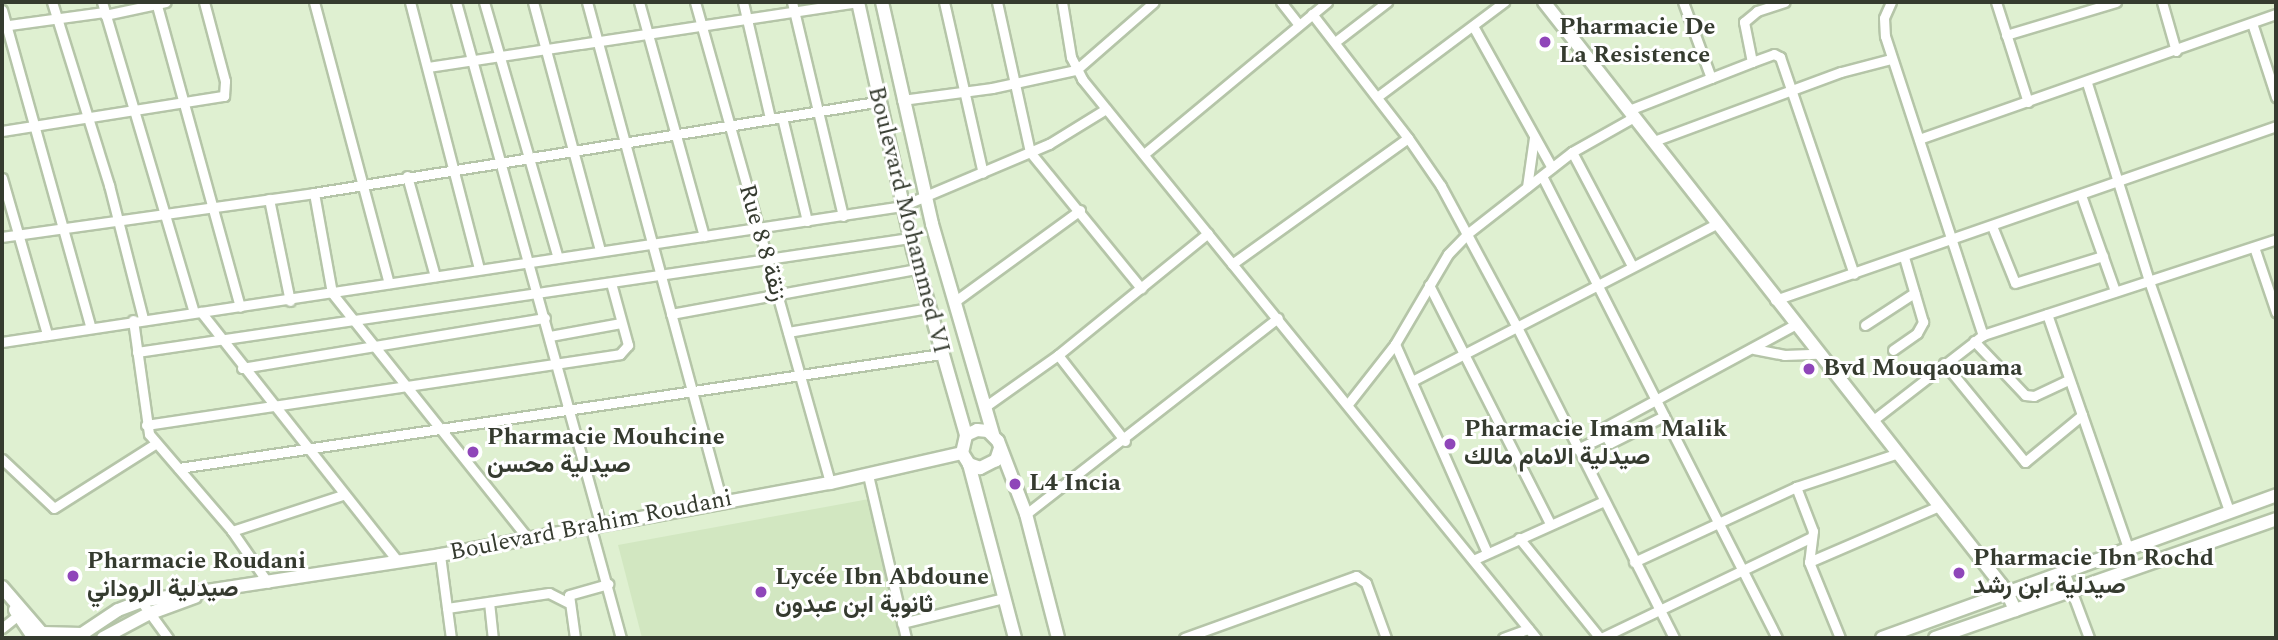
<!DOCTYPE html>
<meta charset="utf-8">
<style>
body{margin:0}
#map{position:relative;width:2278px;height:640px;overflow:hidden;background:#dff0d1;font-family:Spectral,Vazirmatn,serif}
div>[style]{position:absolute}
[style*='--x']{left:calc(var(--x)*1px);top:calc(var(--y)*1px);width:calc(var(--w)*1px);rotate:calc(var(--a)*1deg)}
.built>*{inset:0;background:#d2e7c1}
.roads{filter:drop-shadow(2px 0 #b5c5a8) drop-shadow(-2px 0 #b5c5a8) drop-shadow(0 2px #b5c5a8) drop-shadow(0 -2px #b5c5a8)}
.street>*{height:9px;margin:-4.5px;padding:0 4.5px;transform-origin:4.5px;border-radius:4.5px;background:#fff}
.secondary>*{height:12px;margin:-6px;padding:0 6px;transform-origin:6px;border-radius:6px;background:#fff}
.dots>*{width:19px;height:19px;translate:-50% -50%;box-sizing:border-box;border:4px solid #fff;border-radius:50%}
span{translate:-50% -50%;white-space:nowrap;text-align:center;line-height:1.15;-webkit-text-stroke:6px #fff;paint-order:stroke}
.poi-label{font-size:24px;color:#353b2f;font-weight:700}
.left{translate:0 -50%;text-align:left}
.street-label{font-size:24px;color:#353b2f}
.frame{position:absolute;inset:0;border:4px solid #353b2f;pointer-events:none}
</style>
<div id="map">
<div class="built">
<i style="clip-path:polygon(869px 499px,902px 638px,642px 638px,618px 545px)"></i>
</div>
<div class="roads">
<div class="street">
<i style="--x:52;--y:2;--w:192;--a:72.7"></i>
<i style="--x:109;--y:185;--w:137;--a:75.7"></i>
<i style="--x:102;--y:2;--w:323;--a:73.5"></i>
<i style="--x:156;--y:2;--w:316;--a:74.6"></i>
<i style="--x:314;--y:2;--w:291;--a:75.1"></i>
<i style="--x:410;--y:2;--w:275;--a:75.5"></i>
<i style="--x:456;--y:2;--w:541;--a:74.55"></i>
<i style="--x:484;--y:2;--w:266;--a:73.9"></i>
<i style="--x:533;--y:2;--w:258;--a:74.9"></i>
<i style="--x:587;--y:2;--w:518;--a:74.89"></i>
<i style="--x:639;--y:2;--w:243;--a:74.5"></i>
<i style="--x:695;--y:2;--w:500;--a:74.3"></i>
<i style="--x:743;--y:2;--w:119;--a:76.9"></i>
<i style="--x:792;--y:2;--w:220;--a:76.6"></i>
<i style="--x:944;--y:2;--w:175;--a:77.2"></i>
<i style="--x:997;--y:2;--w:154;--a:77.6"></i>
<i style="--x:1030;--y:152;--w:176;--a:50.8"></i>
<i style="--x:1062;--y:2;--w:56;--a:80.7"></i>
<i style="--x:1071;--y:57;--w:25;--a:63"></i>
<i style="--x:1082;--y:79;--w:720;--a:50.92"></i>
<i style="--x:1281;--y:2;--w:29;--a:52"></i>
<i style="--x:1891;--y:2;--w:17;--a:114"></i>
<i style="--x:1884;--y:18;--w:18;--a:87"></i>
<i style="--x:1885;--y:36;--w:315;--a:71.9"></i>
<i style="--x:1996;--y:2;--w:105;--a:72.3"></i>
<i style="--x:2162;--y:2;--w:51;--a:74.1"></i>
<i style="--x:2;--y:10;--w:330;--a:74.4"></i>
<i style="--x:105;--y:15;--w:62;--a:-12"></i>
<i style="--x:2252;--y:23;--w:78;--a:72"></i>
<i style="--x:2;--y:26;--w:103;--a:-7.8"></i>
<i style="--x:1473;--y:26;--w:162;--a:60.9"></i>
<i style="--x:2006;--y:35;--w:115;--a:-16.7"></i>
<i style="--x:1335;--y:42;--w:66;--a:-37.6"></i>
<i style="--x:1752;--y:62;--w:23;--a:-20"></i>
<i style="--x:1774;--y:54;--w:7;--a:27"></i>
<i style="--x:1780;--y:57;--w:229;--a:71.2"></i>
<i style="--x:428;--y:67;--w:435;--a:-8.6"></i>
<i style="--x:1711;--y:78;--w:44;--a:-21.3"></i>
<i style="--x:1752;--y:62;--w:41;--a:-101.3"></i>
<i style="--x:1744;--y:22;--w:17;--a:-40"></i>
<i style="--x:1757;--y:11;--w:29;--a:-18"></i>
<i style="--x:2087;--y:83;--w:207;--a:72.6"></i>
<i style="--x:2149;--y:281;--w:244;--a:70.8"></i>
<i style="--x:1377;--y:97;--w:159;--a:-36.8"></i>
<i style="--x:902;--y:100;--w:91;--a:-7.6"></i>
<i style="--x:992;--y:88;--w:86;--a:-12.1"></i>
<i style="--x:1076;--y:70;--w:103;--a:-41.1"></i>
<i style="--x:1629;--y:110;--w:88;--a:-21.3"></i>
<i style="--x:1711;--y:78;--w:81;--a:-110.2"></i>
<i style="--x:782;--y:117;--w:107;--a:76.5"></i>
<i style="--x:2;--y:131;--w:225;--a:-9"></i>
<i style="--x:224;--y:96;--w:15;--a:-86"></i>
<i style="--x:225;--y:81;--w:82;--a:-104.9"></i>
<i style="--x:1408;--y:138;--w:58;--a:55.5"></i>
<i style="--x:1441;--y:186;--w:162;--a:61.7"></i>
<i style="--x:1518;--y:329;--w:346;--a:63.2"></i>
<i style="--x:1919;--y:139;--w:378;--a:-19.3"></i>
<i style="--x:1654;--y:141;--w:199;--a:-20.3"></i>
<i style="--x:1841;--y:72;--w:52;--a:-14.6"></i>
<i style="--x:1572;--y:152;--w:129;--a:62.2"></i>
<i style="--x:1144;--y:154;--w:238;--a:-39.7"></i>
<i style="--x:407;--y:176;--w:104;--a:74.4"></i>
<i style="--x:1542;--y:176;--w:518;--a:63.04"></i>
<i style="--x:2;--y:178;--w:162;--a:73.9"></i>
<i style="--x:1527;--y:187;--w:49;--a:-81.9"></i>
<i style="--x:314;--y:193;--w:102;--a:79.8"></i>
<i style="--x:332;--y:293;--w:312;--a:51.4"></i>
<i style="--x:2081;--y:195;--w:102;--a:70.5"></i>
<i style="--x:269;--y:199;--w:104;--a:78.4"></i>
<i style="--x:1992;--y:226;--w:61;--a:68"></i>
<i style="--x:2015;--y:283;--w:92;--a:-17.1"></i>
<i style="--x:2;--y:237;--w:315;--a:-8"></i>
<i style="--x:314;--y:193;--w:569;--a:-9.2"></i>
<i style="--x:2254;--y:247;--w:69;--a:71.3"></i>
<i style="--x:1232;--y:264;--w:216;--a:-35.6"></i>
<i style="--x:1408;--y:138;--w:157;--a:-127.7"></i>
<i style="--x:1429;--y:285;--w:268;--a:63.1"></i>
<i style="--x:1775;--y:300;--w:530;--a:-19.15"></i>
<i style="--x:954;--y:302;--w:156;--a:-36.1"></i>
<i style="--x:201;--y:312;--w:318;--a:51.7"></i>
<i style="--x:671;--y:314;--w:250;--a:-10.4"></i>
<i style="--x:2047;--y:314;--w:248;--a:70.9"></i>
<i style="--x:133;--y:320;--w:115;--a:82"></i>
<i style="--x:149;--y:434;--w:128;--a:49.4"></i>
<i style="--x:232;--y:531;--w:63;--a:55.3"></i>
<i style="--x:1865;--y:325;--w:59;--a:-33.1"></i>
<i style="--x:788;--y:332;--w:142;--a:-9.7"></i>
<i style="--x:550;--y:336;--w:72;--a:-10.4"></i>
<i style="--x:1974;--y:341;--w:74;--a:46.6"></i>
<i style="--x:2025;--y:395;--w:9;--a:6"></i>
<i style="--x:2034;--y:396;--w:38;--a:-25"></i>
<i style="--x:2;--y:342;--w:910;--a:-8.59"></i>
<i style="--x:902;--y:206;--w:160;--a:-22.9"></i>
<i style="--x:1049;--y:144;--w:67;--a:-31.6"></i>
<i style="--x:1395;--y:344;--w:228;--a:66.2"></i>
<i style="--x:1754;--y:349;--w:31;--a:11"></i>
<i style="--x:1784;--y:355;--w:33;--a:-2"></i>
<i style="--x:1893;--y:350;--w:29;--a:-35"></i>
<i style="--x:1917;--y:333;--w:13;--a:-61"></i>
<i style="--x:1923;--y:322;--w:68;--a:-106.3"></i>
<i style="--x:137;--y:352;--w:781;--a:-8.39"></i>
<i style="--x:1058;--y:355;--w:109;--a:52.1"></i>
<i style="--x:1944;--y:363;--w:128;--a:50.7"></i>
<i style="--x:2025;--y:462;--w:74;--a:-39.5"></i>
<i style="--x:242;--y:368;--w:307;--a:-9.4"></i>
<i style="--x:1414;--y:380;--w:340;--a:-27.3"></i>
<i style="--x:1348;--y:404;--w:76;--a:-51.9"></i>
<i style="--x:1395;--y:344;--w:104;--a:-59.5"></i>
<i style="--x:1448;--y:254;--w:28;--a:-46"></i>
<i style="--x:1467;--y:234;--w:133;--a:-38"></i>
<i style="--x:1572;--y:152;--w:71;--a:-29.4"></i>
<i style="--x:986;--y:406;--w:88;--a:-35.3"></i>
<i style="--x:1058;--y:355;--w:193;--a:-39.1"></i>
<i style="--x:1664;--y:416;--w:60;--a:153.4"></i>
<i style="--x:1610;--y:443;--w:16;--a:-120"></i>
<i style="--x:1602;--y:429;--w:218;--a:-28.4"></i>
<i style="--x:1872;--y:421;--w:140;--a:-37.8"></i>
<i style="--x:1983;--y:335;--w:308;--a:-18.1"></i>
<i style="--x:146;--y:425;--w:479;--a:-8.5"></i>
<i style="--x:620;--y:354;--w:12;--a:-48"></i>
<i style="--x:628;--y:345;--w:64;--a:-105.3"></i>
<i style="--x:1577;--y:449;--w:31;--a:-25"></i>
<i style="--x:2;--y:459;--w:71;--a:43.3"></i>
<i style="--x:54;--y:508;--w:120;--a:-32.4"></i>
<i style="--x:179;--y:468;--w:770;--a:-8.51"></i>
<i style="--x:868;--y:475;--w:167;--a:76.9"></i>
<i style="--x:1796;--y:487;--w:47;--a:68.9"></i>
<i style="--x:1813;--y:531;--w:31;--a:97"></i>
<i style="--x:1809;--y:562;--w:82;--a:67.8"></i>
<i style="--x:1026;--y:514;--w:319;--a:-37.9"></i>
<i style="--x:590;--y:525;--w:117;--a:74.7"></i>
<i style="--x:232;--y:531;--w:117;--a:-18"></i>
<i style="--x:1519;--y:538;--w:129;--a:51"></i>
<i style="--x:440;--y:555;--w:84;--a:82.5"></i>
<i style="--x:1473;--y:560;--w:141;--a:-24.2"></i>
<i style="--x:1634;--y:562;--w:179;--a:-24.8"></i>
<i style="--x:1796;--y:487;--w:108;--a:-18.4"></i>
<i style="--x:1809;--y:562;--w:142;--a:-23.3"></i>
<i style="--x:2064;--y:571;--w:72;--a:69.5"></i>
<i style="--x:141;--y:601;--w:46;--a:53.9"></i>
<i style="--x:489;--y:602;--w:36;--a:84"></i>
<i style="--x:447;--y:608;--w:103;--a:-8.4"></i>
<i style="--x:549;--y:593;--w:20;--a:27"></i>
<i style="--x:902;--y:623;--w:105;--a:-13.8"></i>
<i style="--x:2;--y:628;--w:26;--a:-39"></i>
<i style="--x:575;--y:638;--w:43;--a:-97.9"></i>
<i style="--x:569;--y:595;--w:41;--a:-15.8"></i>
<i style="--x:1184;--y:638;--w:183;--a:-19.8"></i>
<i style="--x:1356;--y:576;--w:12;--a:35"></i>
<i style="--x:1366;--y:583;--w:59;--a:70"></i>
<i style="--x:1503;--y:638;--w:27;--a:-20"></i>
<i style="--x:1601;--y:638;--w:234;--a:-25.6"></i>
</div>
<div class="secondary">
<i style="--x:858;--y:2;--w:254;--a:77.5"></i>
<i style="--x:913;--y:250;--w:192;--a:74"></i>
<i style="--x:882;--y:2;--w:228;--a:77.3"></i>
<i style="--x:932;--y:224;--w:219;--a:73.8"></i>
<i style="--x:1544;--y:2;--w:750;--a:51.88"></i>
<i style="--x:2007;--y:592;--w:20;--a:66"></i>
<i style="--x:1000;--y:448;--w:13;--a:108"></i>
<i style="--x:996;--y:460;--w:18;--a:153"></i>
<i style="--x:980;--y:468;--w:12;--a:-160"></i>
<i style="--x:969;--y:464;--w:13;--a:-122"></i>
<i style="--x:962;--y:453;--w:18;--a:-77"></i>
<i style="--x:966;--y:435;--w:12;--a:-24"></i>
<i style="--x:977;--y:430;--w:11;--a:5"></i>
<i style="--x:988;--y:431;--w:14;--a:45"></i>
<i style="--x:998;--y:441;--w:78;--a:69"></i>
<i style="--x:1026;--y:514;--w:128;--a:75.5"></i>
<i style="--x:969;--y:464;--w:180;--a:75.2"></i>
<i style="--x:2;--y:587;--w:67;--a:49.2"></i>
<i style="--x:15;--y:610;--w:34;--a:56"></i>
<i style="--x:42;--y:633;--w:40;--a:1.4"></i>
<i style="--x:76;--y:638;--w:50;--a:-33.7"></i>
<i style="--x:118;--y:610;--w:25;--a:-21"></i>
<i style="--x:141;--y:601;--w:303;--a:-8.7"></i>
<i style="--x:440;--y:555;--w:397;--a:-10.5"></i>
<i style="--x:830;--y:483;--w:135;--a:-12.8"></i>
<i style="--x:103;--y:638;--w:51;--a:-28.1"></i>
<i style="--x:148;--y:614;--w:50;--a:-19.9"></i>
<i style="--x:1882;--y:638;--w:419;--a:-19.9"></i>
<i style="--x:1935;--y:638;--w:361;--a:-19.2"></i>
</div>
</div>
<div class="dots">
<i style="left:1545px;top:42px;background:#8f46b9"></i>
<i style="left:1809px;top:369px;background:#8f46b9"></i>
<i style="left:1450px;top:444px;background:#8f46b9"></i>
<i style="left:473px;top:452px;background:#8f46b9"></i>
<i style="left:1015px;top:484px;background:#8f46b9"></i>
<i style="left:1959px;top:573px;background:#8f46b9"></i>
<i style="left:73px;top:576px;background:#8f46b9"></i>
<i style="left:761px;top:592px;background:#8f46b9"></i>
</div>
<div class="poi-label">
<span class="left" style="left:1559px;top:42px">Pharmacie De<br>La Resistence</span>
<span class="left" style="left:1823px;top:369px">Bvd Mouqaouama</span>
<span class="left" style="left:1464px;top:444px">Pharmacie Imam Malik<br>صيدلية الامام مالك</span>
<span class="left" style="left:487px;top:452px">Pharmacie Mouhcine<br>صيدلية محسن</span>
<span class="left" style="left:1029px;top:484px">L4 Incia</span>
<span class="left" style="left:1973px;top:573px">Pharmacie Ibn Rochd<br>صيدلية ابن رشد</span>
<span class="left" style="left:87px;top:576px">Pharmacie Roudani<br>صيدلية الروداني</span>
<span class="left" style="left:775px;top:592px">Lycée Ibn Abdoune<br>ثانوية ابن عبدون</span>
</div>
<div class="street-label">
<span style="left:908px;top:220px;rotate:76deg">Boulevard Mohammed VI</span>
<span style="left:762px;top:243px;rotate:74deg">Rue 8 8 زنقة</span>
<span style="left:591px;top:526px;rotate:-11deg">Boulevard Brahim Roudani</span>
</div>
<div class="frame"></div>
</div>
